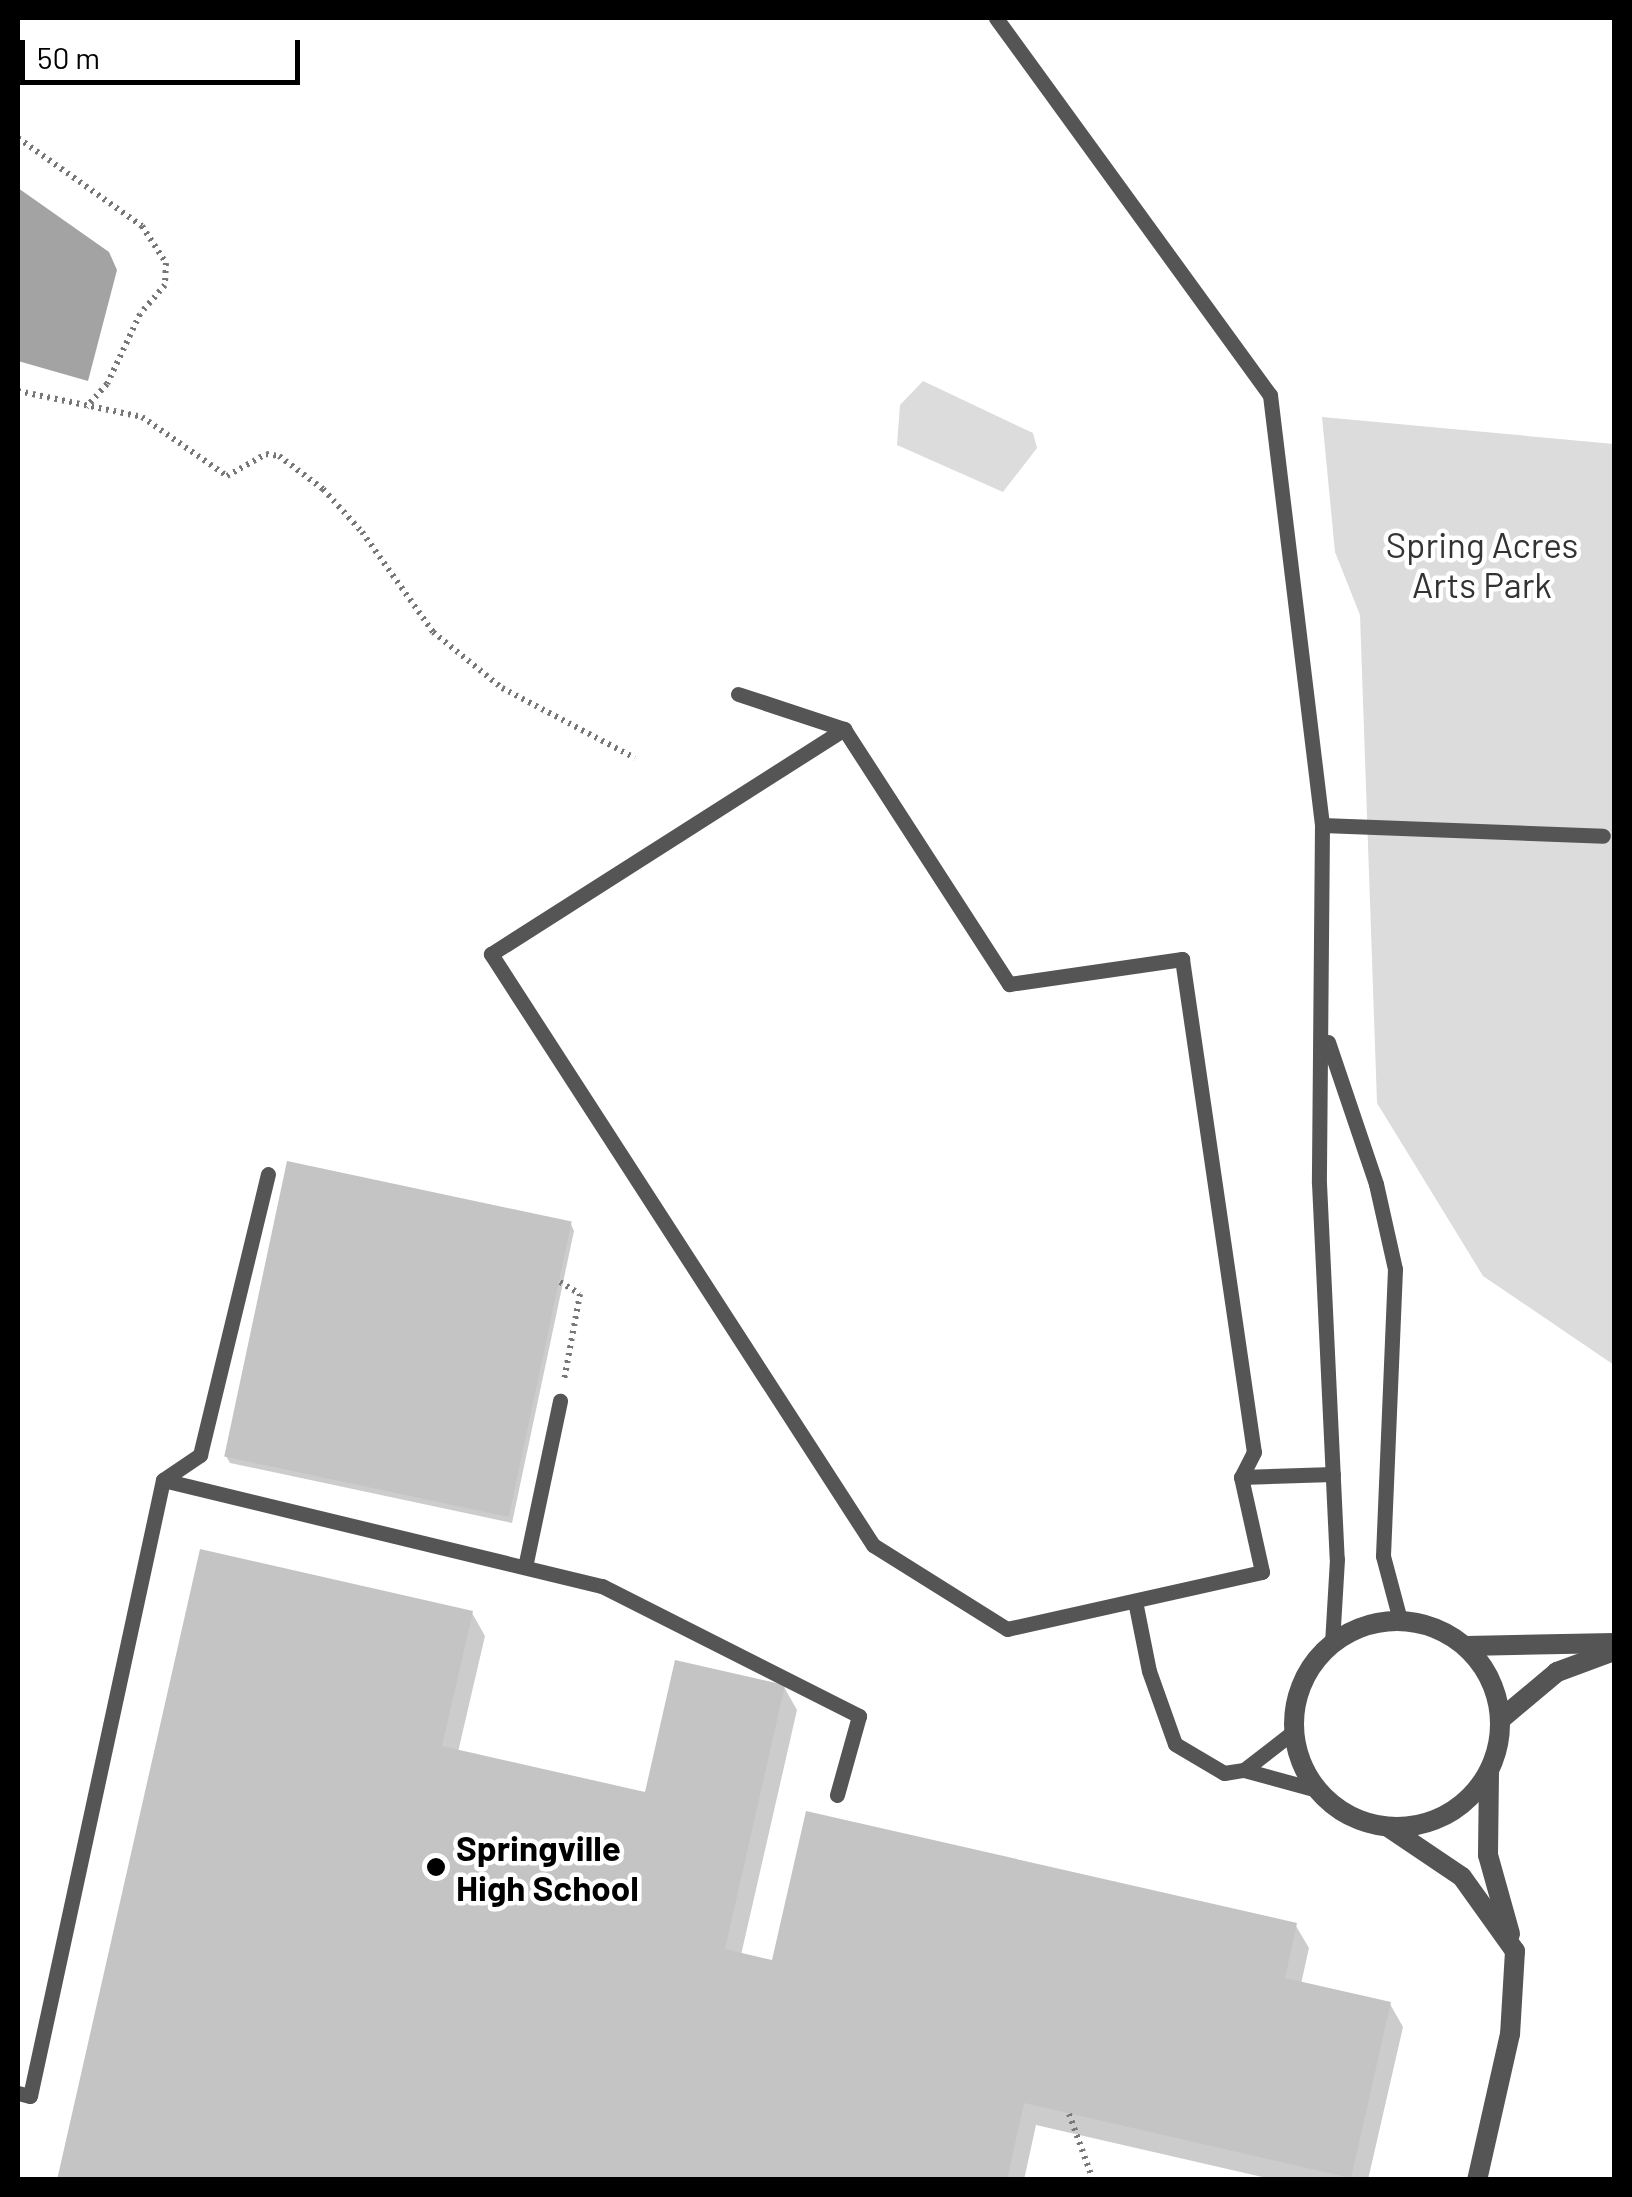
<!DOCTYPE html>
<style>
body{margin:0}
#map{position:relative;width:1632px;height:2197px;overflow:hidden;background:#fff;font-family:Barlow,sans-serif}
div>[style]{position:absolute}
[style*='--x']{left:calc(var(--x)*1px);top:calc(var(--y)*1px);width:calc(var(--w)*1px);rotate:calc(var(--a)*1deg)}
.green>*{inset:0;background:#dcdcdc}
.water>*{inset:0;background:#a3a3a3}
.shadow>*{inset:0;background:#0003}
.building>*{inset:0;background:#c4c4c4;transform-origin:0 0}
.path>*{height:6px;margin-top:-3px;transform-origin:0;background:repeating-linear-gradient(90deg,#777 0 2.5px,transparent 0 7.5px)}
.lane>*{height:15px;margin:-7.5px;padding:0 7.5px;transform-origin:7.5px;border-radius:7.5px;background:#555}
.street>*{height:20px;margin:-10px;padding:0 10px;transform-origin:10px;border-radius:10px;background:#555}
.street>.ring{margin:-10px;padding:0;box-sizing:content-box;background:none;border:20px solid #555;border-radius:50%}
.dots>*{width:28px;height:28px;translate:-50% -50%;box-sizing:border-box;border:5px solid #fff;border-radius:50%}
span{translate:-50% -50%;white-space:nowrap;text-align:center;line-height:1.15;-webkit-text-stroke:9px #fff;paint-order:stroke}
.park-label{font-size:35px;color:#333}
.poi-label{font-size:35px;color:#000;font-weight:700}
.left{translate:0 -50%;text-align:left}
.frame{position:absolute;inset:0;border:20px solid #000;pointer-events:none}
.scale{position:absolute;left:20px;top:40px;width:280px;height:45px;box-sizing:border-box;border:5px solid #000;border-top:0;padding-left:12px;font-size:30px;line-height:35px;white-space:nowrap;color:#000;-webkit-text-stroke:8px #fff;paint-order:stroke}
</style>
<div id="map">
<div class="green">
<i style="clip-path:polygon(923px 381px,1033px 433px,1037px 448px,1003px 492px,897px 445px,900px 405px)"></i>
<i style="clip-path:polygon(1322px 417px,1614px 444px,1614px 1365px,1483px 1276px,1377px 1103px,1360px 615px,1335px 552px)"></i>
</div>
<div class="water">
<i style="clip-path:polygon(18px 188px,109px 252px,117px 270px,88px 381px,18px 361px)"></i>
</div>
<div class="shadow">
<i style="clip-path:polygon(571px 1224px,574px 1231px,512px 1523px,230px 1463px,226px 1456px)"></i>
<i style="clip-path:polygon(472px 1613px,485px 1636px,458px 1752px,647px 1795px,784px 1687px,797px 1710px,741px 1955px,774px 1963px,1296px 1926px,1309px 1948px,1301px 1984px,1390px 2004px,1403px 2027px,1368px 2180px,1275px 2180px,1036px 2125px,1024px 2180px,59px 2180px)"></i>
</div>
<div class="building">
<i style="left:287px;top:1161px;width:291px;height:302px;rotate:12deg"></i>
<i style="clip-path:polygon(200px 1549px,473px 1611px,442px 1746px,645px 1792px,675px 1660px,785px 1685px,725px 1949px,772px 1960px,806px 1811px,1297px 1923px,1285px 1978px,1391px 2002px,1351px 2178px,1024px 2103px,1007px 2180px,57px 2180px)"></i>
</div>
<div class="path">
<i style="--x:18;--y:138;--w:152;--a:35.4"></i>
<i style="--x:142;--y:226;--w:44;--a:57"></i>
<i style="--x:166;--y:263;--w:22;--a:93"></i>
<i style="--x:165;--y:285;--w:38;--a:131"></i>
<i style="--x:140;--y:314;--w:77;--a:115.2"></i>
<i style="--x:107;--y:384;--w:31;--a:132"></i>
<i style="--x:18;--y:391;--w:127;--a:11.8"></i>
<i style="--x:142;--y:417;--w:103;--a:34.8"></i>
<i style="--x:227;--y:476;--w:45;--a:-29.4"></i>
<i style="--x:266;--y:454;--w:13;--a:9"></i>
<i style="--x:279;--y:456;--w:55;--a:36.9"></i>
<i style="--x:323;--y:489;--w:58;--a:47.8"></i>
<i style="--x:362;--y:532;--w:123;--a:54.6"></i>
<i style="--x:433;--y:632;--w:89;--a:39.1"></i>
<i style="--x:502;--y:688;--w:150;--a:27.8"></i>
<i style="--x:560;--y:1282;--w:23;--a:31"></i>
<i style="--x:580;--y:1294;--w:87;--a:100.5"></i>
<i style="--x:1069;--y:2114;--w:70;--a:70"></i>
</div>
<div class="lane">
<i style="--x:996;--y:18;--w:466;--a:54"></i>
<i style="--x:1270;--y:395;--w:433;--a:83.1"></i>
<i style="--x:1322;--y:825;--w:358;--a:90.5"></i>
<i style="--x:1319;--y:1183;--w:376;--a:87.3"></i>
<i style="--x:1337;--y:1559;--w:83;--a:93.4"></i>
<i style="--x:738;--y:694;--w:112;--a:18.3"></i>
<i style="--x:844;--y:729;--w:304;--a:57.1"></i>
<i style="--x:1009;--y:984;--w:175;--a:-8.2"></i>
<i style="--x:1182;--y:959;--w:498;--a:81.7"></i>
<i style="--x:1254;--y:1452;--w:28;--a:117"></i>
<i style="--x:1241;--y:1477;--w:97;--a:77.5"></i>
<i style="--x:1262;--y:1572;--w:261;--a:167.4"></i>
<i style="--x:1007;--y:1629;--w:158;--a:-147.9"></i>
<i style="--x:873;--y:1545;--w:704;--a:-122.88"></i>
<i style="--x:491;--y:954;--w:419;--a:-32.5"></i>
<i style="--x:1322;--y:825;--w:281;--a:2.2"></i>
<i style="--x:1328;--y:1042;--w:150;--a:71.3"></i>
<i style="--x:1376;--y:1184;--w:87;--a:77.4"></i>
<i style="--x:1395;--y:1269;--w:287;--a:92.4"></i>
<i style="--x:1383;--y:1556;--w:66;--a:75.1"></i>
<i style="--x:1241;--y:1477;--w:92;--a:-1.9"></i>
<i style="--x:163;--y:1480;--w:45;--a:-34"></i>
<i style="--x:200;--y:1455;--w:289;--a:-76.4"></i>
<i style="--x:525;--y:1567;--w:170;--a:-78.1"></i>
<i style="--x:1135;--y:1601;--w:71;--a:78.7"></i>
<i style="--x:1149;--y:1671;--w:77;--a:70.4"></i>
<i style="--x:1175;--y:1744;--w:57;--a:30.6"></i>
<i style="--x:1224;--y:1773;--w:20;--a:-9"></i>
<i style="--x:1244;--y:1770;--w:76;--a:15.3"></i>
<i style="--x:1244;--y:1770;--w:62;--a:-37.8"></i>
<i style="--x:18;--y:2093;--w:12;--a:14"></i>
<i style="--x:30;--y:2096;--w:630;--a:-77.82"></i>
<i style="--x:163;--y:1480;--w:452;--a:13.6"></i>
<i style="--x:602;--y:1586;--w:288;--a:26.8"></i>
<i style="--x:859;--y:1716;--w:82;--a:105.6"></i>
</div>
<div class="street">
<i class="ring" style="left:1294px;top:1621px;width:186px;height:186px"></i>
<i style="--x:1466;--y:1646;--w:148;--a:-1.2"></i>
<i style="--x:1501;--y:1719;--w:73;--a:-40"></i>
<i style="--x:1557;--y:1672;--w:61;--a:-20.2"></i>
<i style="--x:1489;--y:1773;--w:82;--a:90.7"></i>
<i style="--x:1488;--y:1855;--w:82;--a:74.4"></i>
<i style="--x:1388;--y:1827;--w:89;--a:34"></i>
<i style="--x:1462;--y:1877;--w:91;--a:54.4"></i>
<i style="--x:1515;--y:1951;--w:83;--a:93.4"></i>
<i style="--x:1510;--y:2034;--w:150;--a:102.7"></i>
</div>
<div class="dots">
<i style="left:436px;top:1867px;background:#000"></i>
</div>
<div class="park-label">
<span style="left:1482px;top:564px">Spring Acres<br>Arts Park</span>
</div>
<div class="poi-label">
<span class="left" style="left:456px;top:1867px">Springville<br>High School</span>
</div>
<div class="frame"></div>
<div class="scale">50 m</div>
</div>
